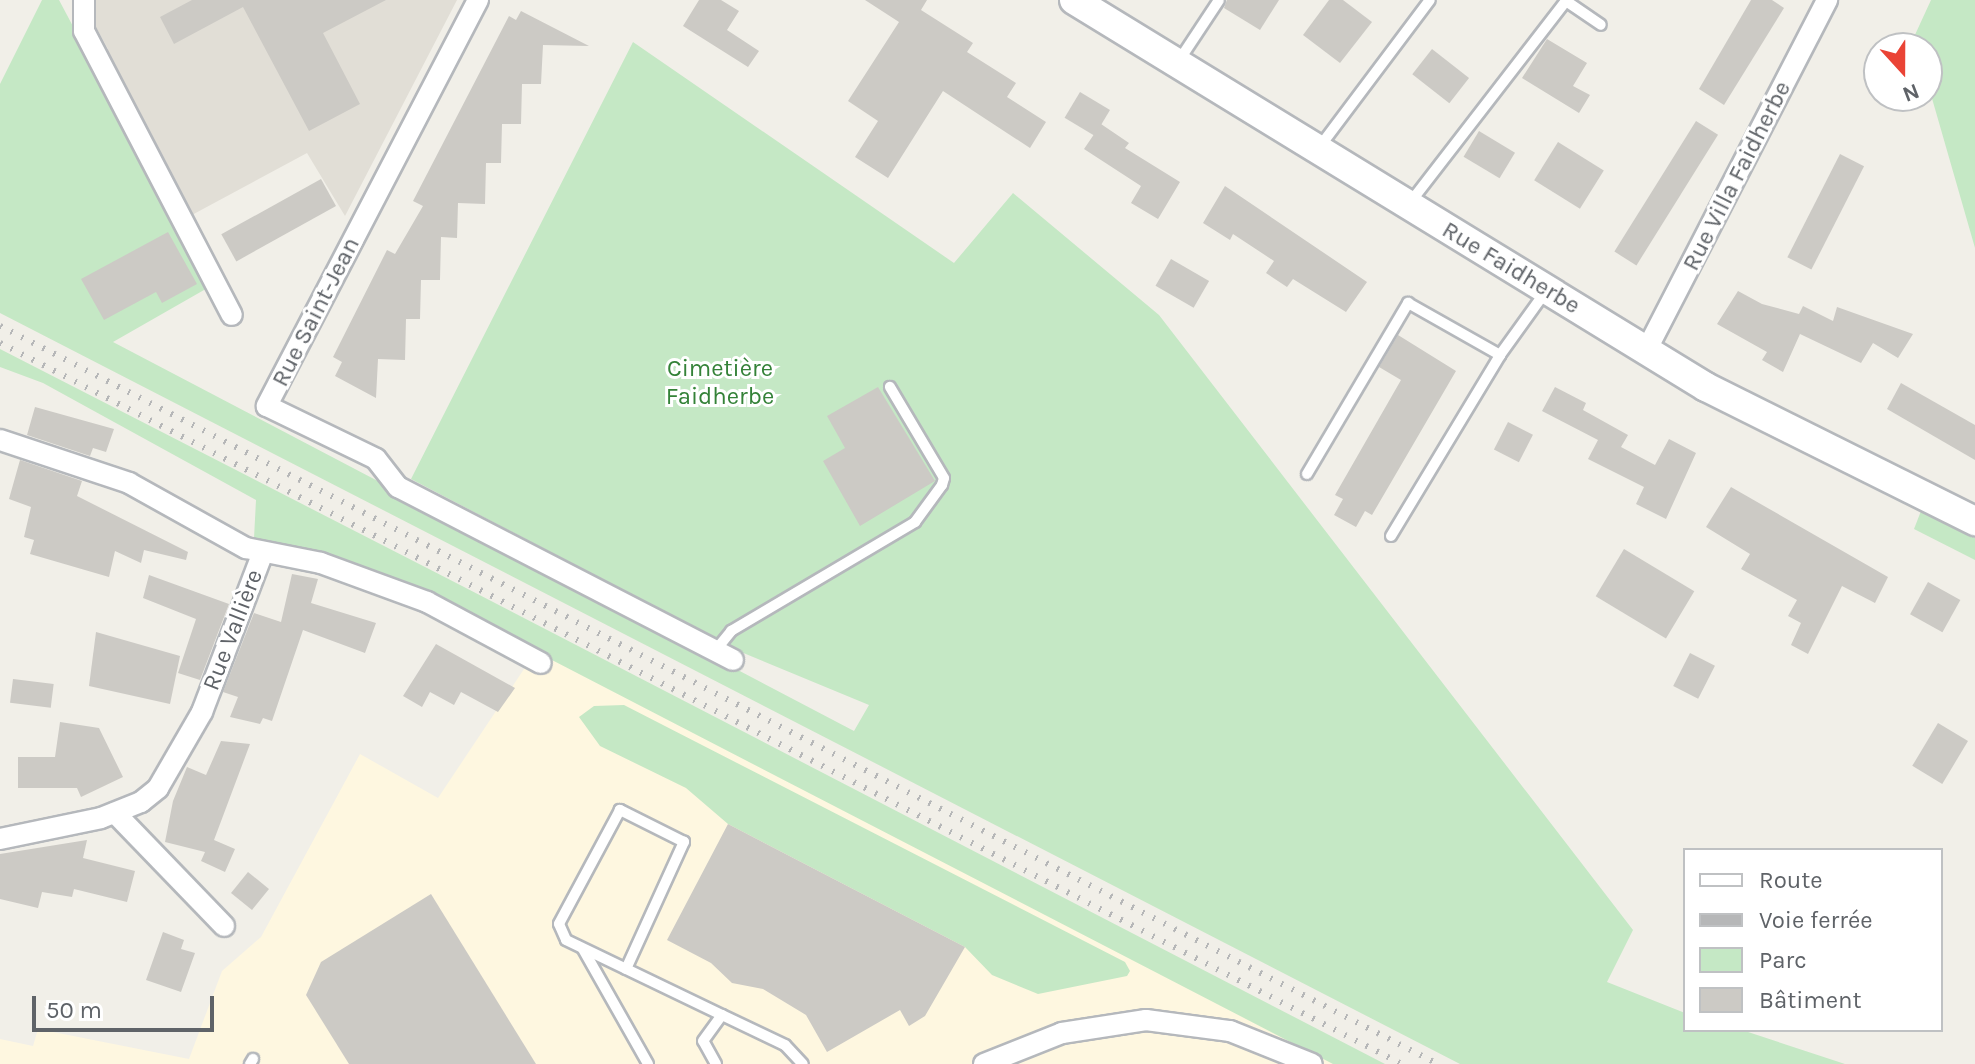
<!DOCTYPE html>
<meta charset="utf-8">
<style>
body{margin:0}
#map{position:relative;width:1975px;height:1064px;overflow:hidden;background:#f1efe8;font-family:Karla,sans-serif}
div>[style]{position:absolute}
[style*='--x']{left:calc(var(--x)*1px);top:calc(var(--y)*1px);width:calc(var(--w)*1px);rotate:calc(var(--a)*1deg)}
.commercial>*{inset:0;background:#fef7e0}
.education>*{inset:0;background:#e1ded6}
.green>*{inset:0;background:#c5e8c5}
.building>*{inset:0;background:#cccac5;transform-origin:0 0}
.roads{filter:drop-shadow(2px 0 #b5b8bc) drop-shadow(-2px 0 #b5b8bc) drop-shadow(0 2px #b5b8bc) drop-shadow(0 -2px #b5b8bc)}
.lane>*{height:10px;margin:-5px;padding:0 5px;transform-origin:5px;border-radius:5px;background:#fff}
.street>*{height:20px;margin:-10px;padding:0 10px;transform-origin:10px;border-radius:10px;background:#fff}
.secondary>*{height:28px;margin:-14px;padding:0 14px;transform-origin:14px;border-radius:14px;background:#fff}
.rail>*{height:6px;margin-top:-3px;transform-origin:0;background:repeating-linear-gradient(90deg,#b6b7b8 0 2px,transparent 0 12px)}
span{translate:-50% -50%;white-space:nowrap;text-align:center;line-height:1.15;-webkit-text-stroke:6px #fff;paint-order:stroke}
.street-label{font-size:24px;color:#5f6368}
.park-label{font-size:24px;color:#348238}
.legend{position:absolute;left:1683px;top:848px;width:260px;height:184px;box-sizing:border-box;background:#fff;border:2px solid #bfc1c3;margin:0;padding:10px 14px;list-style:none;font-size:24px;color:#5f6368}
.legend li{display:flex;align-items:center;gap:16px;height:40px}
.legend b{width:40px;border:2px solid #bfc1c3}
.north{position:absolute;left:1863px;top:32px;width:80px;height:80px;box-sizing:border-box;background:#fff;border:2px solid #bfc1c3;border-radius:50%;rotate:159deg;font-size:22px;font-weight:700;line-height:32px;text-align:center;color:#5f6368}
.north::after{content:'';display:block;margin:auto;width:28px;height:36px;background:#ea4335;clip-path:polygon(50% 0,100% 100%,50% 72%,0 100%)}
.scale{position:absolute;left:32px;top:996px;width:182px;height:36px;box-sizing:border-box;border:4px solid #5f6368;border-top:0;padding-left:10px;font-size:24px;line-height:28px;white-space:nowrap;color:#5f6368;-webkit-text-stroke:6px #fff;paint-order:stroke}
</style>
<div id="map">
<div class="commercial">
<i style="clip-path:polygon(536px 651px,1338px 1064px,0 1064px,0 1039px,33px 1046px,38px 1029px,189px 1059px,222px 971px,261px 937px,360px 754px,438px 798px)"></i>
</div>
<div class="education">
<i style="clip-path:polygon(96px 0,457px 0,345px 216px,307px 153px,190px 216px,101px 50px,108px 49px,92px 20px)"></i>
</div>
<div class="green">
<i style="clip-path:polygon(42px 0,59px 0,211px 286px,113px 342px,854px 731px,869px 705px,741px 652px,411px 479px,633px 42px,954px 263px,1013px 193px,1159px 315px,1633px 930px,1607px 982px,1685px 1013px,1685px 1030px,1742px 1030px,1845px 1064px,1460px 1064px,0 313px,0 84px)"></i>
<i style="clip-path:polygon(1931px 0,1975px 0,1975px 248px,1927px 81px,1927px 48px,1918px 48px,1914px 37px)"></i>
<i style="clip-path:polygon(0 349px,464px 587px,1385px 1064px,1333px 1064px,457px 611px,372px 573px,254px 538px,256px 500px,43px 383px,0 367px)"></i>
<i style="clip-path:polygon(1921px 511px,1975px 538px,1975px 560px,1914px 529px)"></i>
<i style="clip-path:polygon(624px 705px,1125px 962px,1130px 971px,1127px 976px,1038px 994px,992px 975px,965px 947px,728px 824px,686px 788px,600px 746px,579px 717px,594px 706px)"></i>
</div>
<div class="building">
<i style="clip-path:polygon(192px 0,386px 0,323px 33px,360px 104px,309px 131px,243px 7px,174px 44px,160px 17px)"></i>
<i style="clip-path:polygon(699px 0,721px 0,739px 11px,727px 30px,759px 51px,748px 67px,683px 26px)"></i>
<i style="clip-path:polygon(865px 0,927px 0,921px 10px,973px 43px,967px 52px,1016px 83px,1007px 97px,1046px 122px,1030px 148px,943px 91px,888px 178px,855px 157px,878px 121px,848px 101px,899px 22px)"></i>
<i style="clip-path:polygon(1227px 0,1279px 0,1260px 30px,1224px 8px)"></i>
<i style="clip-path:polygon(1329px 0,1343px 0,1372px 22px,1340px 63px,1303px 35px)"></i>
<i style="clip-path:polygon(1751px 0,1772px 0,1784px 8px,1724px 105px,1699px 89px)"></i>
<i style="clip-path:polygon(521px 11px,589px 46px,543px 45px,541px 84px,522px 84px,521px 124px,502px 124px,501px 163px,486px 163px,485px 204px,458px 203px,457px 238px,441px 237px,440px 280px,421px 280px,420px 319px,406px 319px,405px 360px,378px 359px,376px 398px,335px 376px,342px 362px,333px 357px,387px 250px,395px 254px,423px 206px,413px 201px,509px 16px,516px 20px)"></i>
<i style="clip-path:polygon(1547px 39px,1587px 63px,1573px 86px,1590px 95px,1579px 113px,1522px 78px)"></i>
<i style="left:1432px;top:49px;width:47px;height:32px;rotate:38deg"></i>
<i style="left:1080px;top:92px;width:35px;height:30px;rotate:31deg"></i>
<i style="left:1696px;top:121px;width:26px;height:154px;rotate:32deg"></i>
<i style="clip-path:polygon(1101px 124px,1129px 143px,1125px 148px,1180px 182px,1158px 219px,1131px 203px,1141px 186px,1084px 149px)"></i>
<i style="left:1479px;top:131px;width:42px;height:30px;rotate:31deg"></i>
<i style="left:1558px;top:142px;width:54px;height:45px;rotate:32deg"></i>
<i style="left:1840px;top:154px;width:27px;height:116px;rotate:27deg"></i>
<i style="left:321px;top:179px;width:31px;height:114px;rotate:61deg"></i>
<i style="clip-path:polygon(1225px 186px,1367px 282px,1346px 312px,1293px 279px,1287px 287px,1266px 273px,1274px 261px,1233px 234px,1230px 240px,1203px 223px)"></i>
<i style="clip-path:polygon(168px 232px,197px 284px,162px 303px,156px 292px,104px 320px,81px 279px)"></i>
<i style="left:1171px;top:259px;width:44px;height:31px;rotate:30deg"></i>
<i style="clip-path:polygon(1738px 291px,1762px 304px,1799px 314px,1803px 306px,1833px 321px,1837px 307px,1913px 334px,1898px 358px,1873px 343px,1861px 363px,1800px 334px,1783px 372px,1762px 360px,1767px 352px,1717px 324px)"></i>
<i style="clip-path:polygon(1398px 335px,1456px 371px,1372px 515px,1365px 511px,1356px 527px,1334px 515px,1343px 499px,1335px 495px,1401px 380px,1379px 367px)"></i>
<i style="clip-path:polygon(1901px 383px,1975px 425px,1975px 460px,1887px 409px)"></i>
<i style="clip-path:polygon(878px 387px,935px 481px,860px 526px,823px 461px,845px 448px,827px 416px)"></i>
<i style="clip-path:polygon(1555px 387px,1586px 403px,1583px 410px,1628px 435px,1621px 447px,1655px 465px,1669px 439px,1696px 453px,1666px 519px,1636px 504px,1644px 487px,1588px 459px,1598px 440px,1542px 411px)"></i>
<i style="clip-path:polygon(35px 407px,114px 429px,106px 452px,93px 448px,90px 456px,27px 435px)"></i>
<i style="left:1508px;top:422px;width:28px;height:31px;rotate:27deg"></i>
<i style="clip-path:polygon(20px 460px,82px 481px,77px 496px,188px 552px,186px 560px,144px 550px,141px 563px,115px 551px,109px 577px,30px 554px,34px 540px,24px 537px,31px 507px,9px 499px)"></i>
<i style="clip-path:polygon(1731px 487px,1888px 577px,1875px 603px,1842px 586px,1808px 654px,1791px 645px,1801px 623px,1788px 616px,1797px 600px,1741px 569px,1750px 554px,1706px 527px)"></i>
<i style="left:1624px;top:549px;width:82px;height:55px;rotate:31deg"></i>
<i style="clip-path:polygon(292px 574px,318px 579px,311px 603px,376px 623px,365px 653px,303px 630px,272px 721px,263px 718px,260px 724px,230px 717px,238px 697px,223px 692px,254px 613px,281px 622px)"></i>
<i style="clip-path:polygon(149px 575px,229px 604px,200px 680px,178px 673px,196px 619px,143px 598px)"></i>
<i style="left:1928px;top:582px;width:37px;height:37px;rotate:29deg"></i>
<i style="clip-path:polygon(96px 632px,180px 656px,170px 704px,89px 686px)"></i>
<i style="clip-path:polygon(436px 644px,515px 688px,498px 712px,461px 692px,454px 705px,430px 692px,422px 707px,403px 696px)"></i>
<i style="left:1690px;top:653px;width:28px;height:37px;rotate:27deg"></i>
<i style="left:13px;top:679px;width:41px;height:24px;rotate:7deg"></i>
<i style="clip-path:polygon(60px 722px,99px 728px,123px 777px,81px 797px,77px 788px,18px 788px,18px 757px,55px 757px)"></i>
<i style="left:1938px;top:723px;width:35px;height:50px;rotate:31deg"></i>
<i style="clip-path:polygon(221px 741px,250px 744px,214px 840px,235px 849px,225px 872px,201px 861px,205px 852px,165px 842px,173px 801px,187px 767px,206px 775px)"></i>
<i style="clip-path:polygon(728px 824px,965px 947px,925px 1016px,909px 1026px,900px 1010px,827px 1052px,806px 1015px,763px 989px,732px 983px,711px 963px,667px 940px)"></i>
<i style="clip-path:polygon(87px 840px,83px 858px,135px 871px,127px 902px,74px 889px,72px 897px,42px 892px,38px 908px,0 899px,0 854px)"></i>
<i style="left:248px;top:872px;width:27px;height:27px;rotate:39deg"></i>
<i style="clip-path:polygon(431px 894px,536px 1064px,349px 1064px,306px 995px,321px 962px)"></i>
<i style="clip-path:polygon(163px 932px,184px 940px,181px 949px,195px 953px,181px 992px,146px 980px)"></i>
</div>
<div class="roads">
<div class="lane">
<i style="--x:1178;--y:62;--w:74;--a:-56.5"></i>
<i style="--x:1318;--y:149;--w:186;--a:-53.1"></i>
<i style="--x:1409;--y:204;--w:257;--a:-52.3"></i>
<i style="--x:1566;--y:1;--w:42;--a:34.4"></i>
<i style="--x:1307;--y:474;--w:199;--a:-59.4"></i>
<i style="--x:1408;--y:303;--w:106;--a:29.5"></i>
<i style="--x:1391;--y:536;--w:211;--a:-58.9"></i>
<i style="--x:1500;--y:355;--w:79;--a:-54.3"></i>
<i style="--x:715;--y:651;--w:26;--a:-51"></i>
<i style="--x:731;--y:631;--w:214;--a:-30.6"></i>
<i style="--x:915;--y:522;--w:46;--a:-53.9"></i>
<i style="--x:942;--y:485;--w:7;--a:-74"></i>
<i style="--x:944;--y:478;--w:106;--a:-120.7"></i>
<i style="--x:583;--y:949;--w:132;--a:60.5"></i>
<i style="--x:626;--y:969;--w:140;--a:-65.5"></i>
<i style="--x:684;--y:842;--w:72;--a:-153.4"></i>
<i style="--x:620;--y:810;--w:129;--a:118.2"></i>
<i style="--x:559;--y:924;--w:17;--a:66"></i>
<i style="--x:566;--y:940;--w:173;--a:25.7"></i>
<i style="--x:250;--y:1064;--w:6;--a:-59"></i>
<i style="--x:716;--y:1064;--w:26;--a:-119"></i>
<i style="--x:703;--y:1041;--w:32;--a:-54"></i>
<i style="--x:722;--y:1015;--w:70;--a:25.5"></i>
<i style="--x:785;--y:1045;--w:26;--a:47"></i>
</div>
<div class="street">
<i style="--x:84;--y:0;--w:31;--a:90"></i>
<i style="--x:84;--y:31;--w:320;--a:62.5"></i>
<i style="--x:478;--y:0;--w:458;--a:117.5"></i>
<i style="--x:267;--y:406;--w:121;--a:25.9"></i>
<i style="--x:376;--y:459;--w:36;--a:52"></i>
<i style="--x:398;--y:487;--w:377;--a:27.3"></i>
<i style="--x:1646;--y:351;--w:395;--a:-62.7"></i>
<i style="--x:0;--y:440;--w:136;--a:18.4"></i>
<i style="--x:129;--y:483;--w:134;--a:29.1"></i>
<i style="--x:246;--y:548;--w:76;--a:11.3"></i>
<i style="--x:321;--y:563;--w:113;--a:20.2"></i>
<i style="--x:427;--y:602;--w:129;--a:28.2"></i>
<i style="--x:115;--y:813;--w:157;--a:46"></i>
<i style="--x:0;--y:839;--w:103;--a:-11.7"></i>
<i style="--x:101;--y:818;--w:43;--a:-21.8"></i>
<i style="--x:141;--y:802;--w:22;--a:-39"></i>
<i style="--x:158;--y:788;--w:88;--a:-59.9"></i>
<i style="--x:202;--y:712;--w:171;--a:-69.1"></i>
<i style="--x:984;--y:1064;--w:84;--a:-21.7"></i>
<i style="--x:1062;--y:1033;--w:85;--a:-8.8"></i>
<i style="--x:1146;--y:1020;--w:85;--a:7.5"></i>
<i style="--x:1230;--y:1031;--w:88;--a:21.9"></i>
</div>
<div class="secondary">
<i style="--x:1074;--y:0;--w:741;--a:31.48"></i>
<i style="--x:1706;--y:387;--w:301;--a:26.5"></i>
</div>
</div>
<div class="rail">
<i style="--x:0;--y:326;--w:1616;--a:27.17"></i>
<i style="--x:0;--y:343;--w:1577;--a:27.22"></i>
</div>
<div class="street-label">
<span style="left:1737px;top:176px;rotate:-63deg">Rue Villa Faidherbe</span>
<span style="left:1511px;top:268px;rotate:31deg">Rue Faidherbe</span>
<span style="left:316px;top:312px;rotate:-63deg">Rue Saint-Jean</span>
<span style="left:233px;top:630px;rotate:-69deg">Rue Vallière</span>
</div>
<div class="park-label">
<span style="left:720px;top:383px">Cimetière<br>Faidherbe</span>
</div>
<ul class="legend">
<li><b style="height:10px;background:#fff"></b>Route</li>
<li><b style="height:10px;background:#b6b7b8"></b>Voie ferrée</li>
<li><b style="height:22px;background:#c5e8c5"></b>Parc</li>
<li><b style="height:22px;background:#cccac5"></b>Bâtiment</li>
</ul>
<div class="north">N</div>
<div class="scale">50 m</div>
</div>
